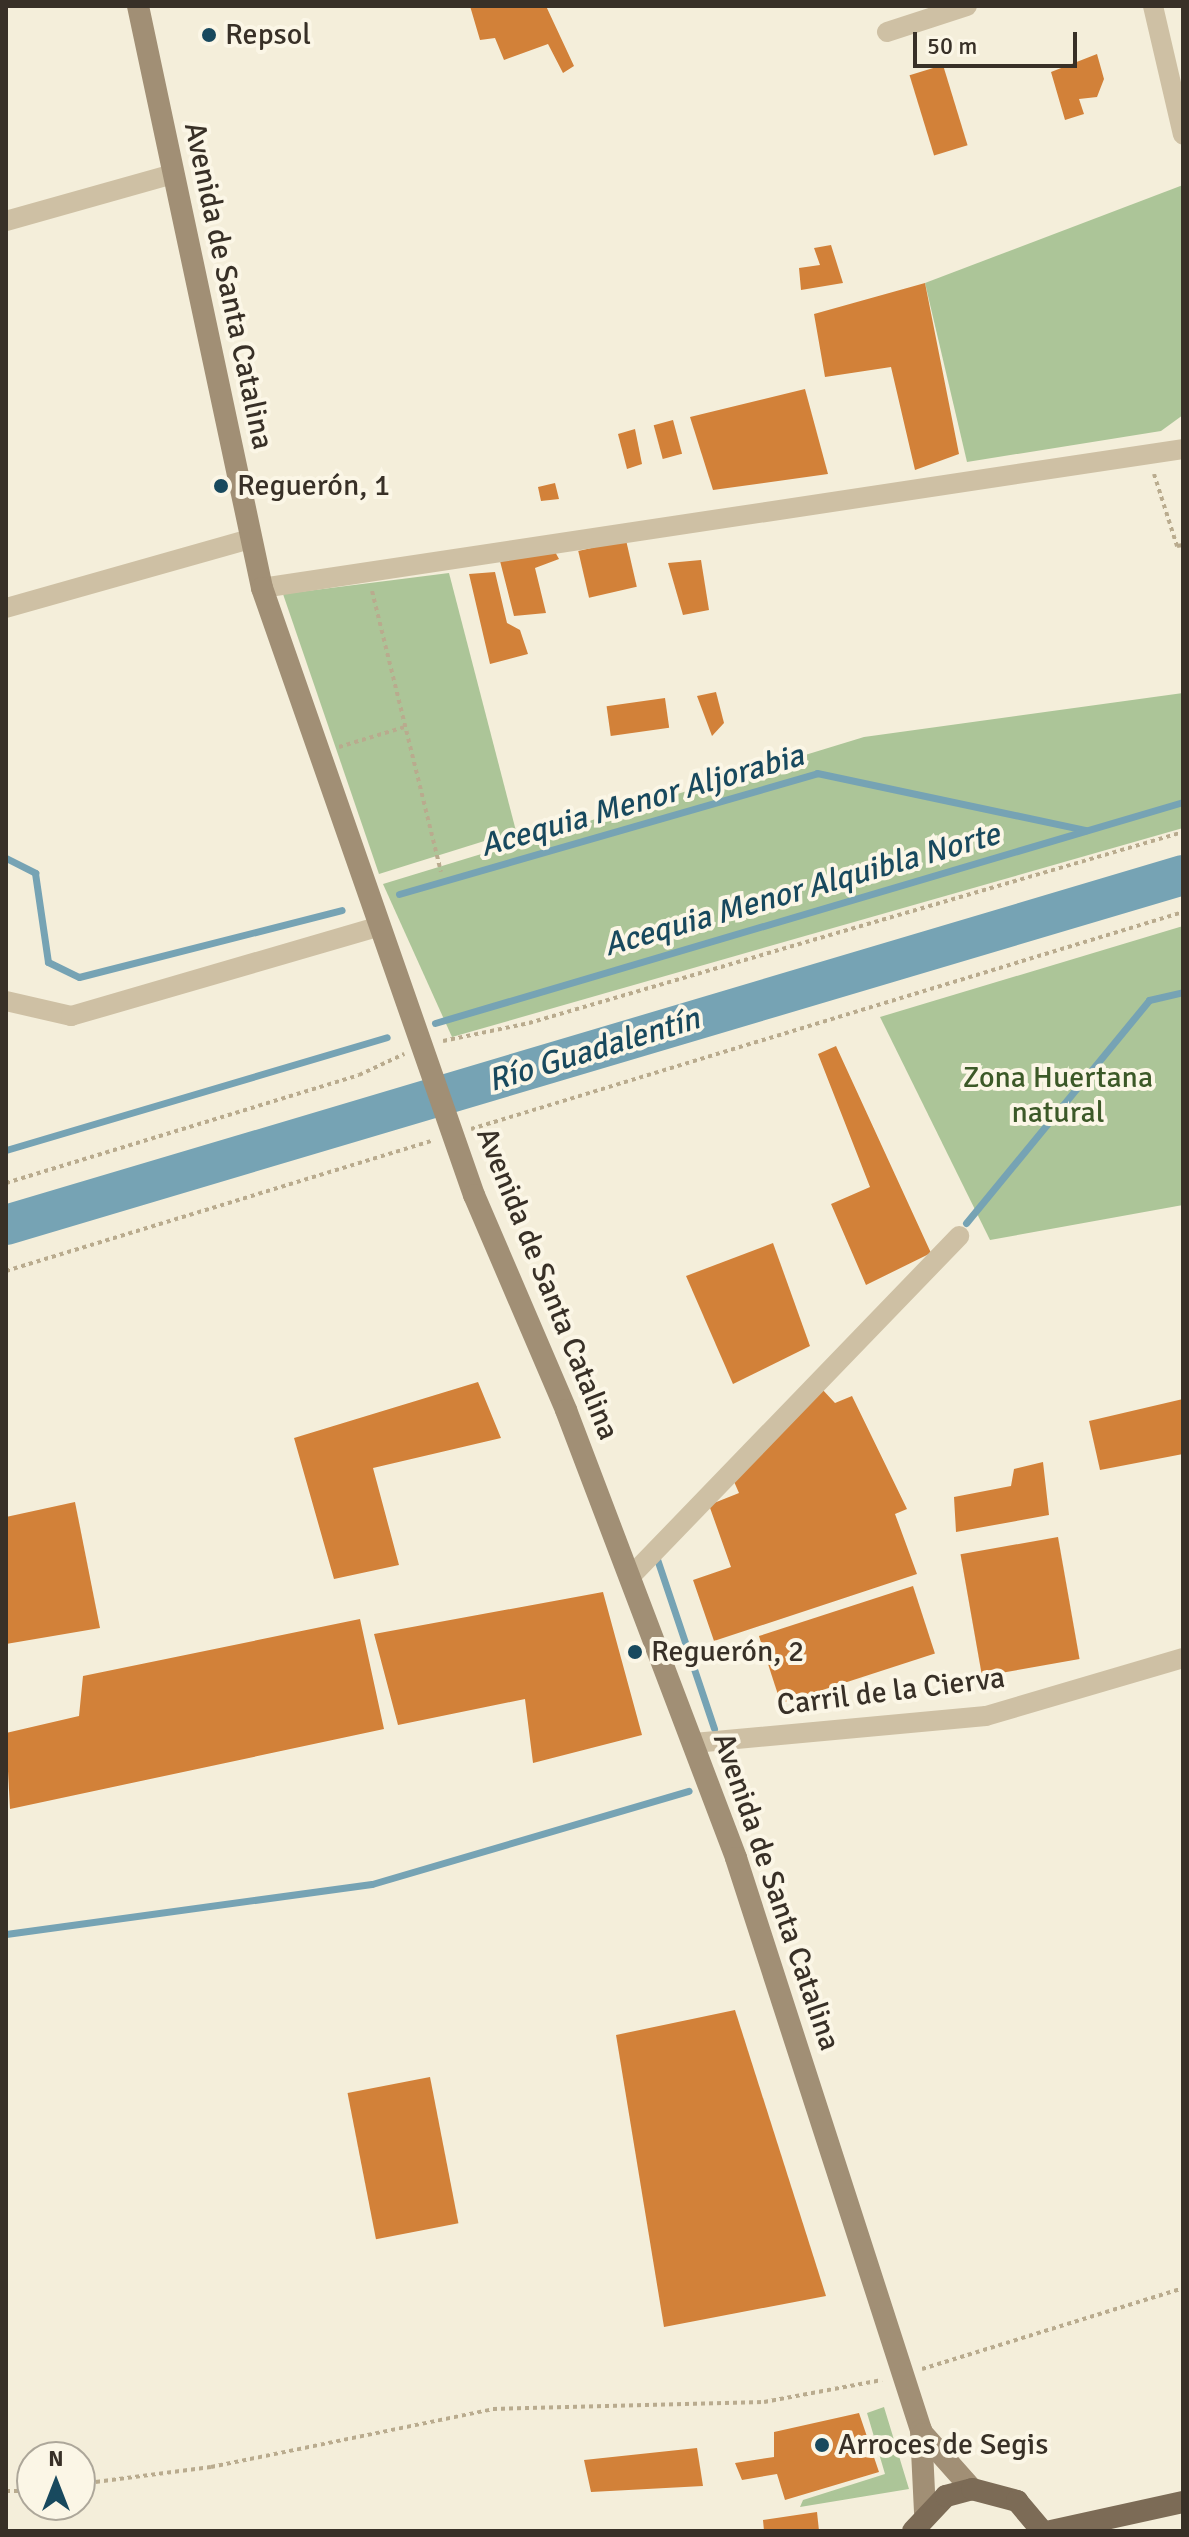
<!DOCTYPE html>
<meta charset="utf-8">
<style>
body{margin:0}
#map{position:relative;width:1189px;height:2537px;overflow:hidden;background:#f4eeda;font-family:Signika,sans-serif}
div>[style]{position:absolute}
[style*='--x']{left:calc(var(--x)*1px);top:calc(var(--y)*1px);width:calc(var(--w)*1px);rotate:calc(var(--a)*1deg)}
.green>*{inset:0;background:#acc598}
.stream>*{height:7px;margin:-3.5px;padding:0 3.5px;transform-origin:3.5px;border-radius:3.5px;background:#76a3b4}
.river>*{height:40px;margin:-20px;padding:0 20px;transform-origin:20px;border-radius:20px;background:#76a3b4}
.building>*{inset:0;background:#d28139;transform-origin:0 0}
.path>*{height:4px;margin-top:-2px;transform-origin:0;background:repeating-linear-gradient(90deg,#b9ab8e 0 4px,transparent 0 8px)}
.minor>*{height:20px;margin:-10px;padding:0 10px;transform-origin:10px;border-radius:10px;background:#cec0a4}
.secondary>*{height:22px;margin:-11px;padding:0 11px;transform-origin:11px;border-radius:11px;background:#a18f75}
.primary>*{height:22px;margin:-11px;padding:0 11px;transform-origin:11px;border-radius:11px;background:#7c6b56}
.dots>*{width:22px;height:22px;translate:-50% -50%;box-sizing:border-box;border:4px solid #fbf6e6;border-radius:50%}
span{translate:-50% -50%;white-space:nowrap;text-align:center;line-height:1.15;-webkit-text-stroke:8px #fbf6e6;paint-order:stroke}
.poi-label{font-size:30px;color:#383027}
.left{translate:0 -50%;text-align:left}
.street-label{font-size:30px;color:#383027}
.park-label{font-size:30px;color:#3c5928}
.water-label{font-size:32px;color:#18495e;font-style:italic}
.frame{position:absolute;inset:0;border:8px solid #383027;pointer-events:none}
.north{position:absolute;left:16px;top:2441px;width:80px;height:80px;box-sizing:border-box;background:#fbf6e6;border:2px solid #ada79a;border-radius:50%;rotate:0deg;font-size:22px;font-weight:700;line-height:32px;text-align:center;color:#383027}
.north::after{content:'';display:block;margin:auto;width:28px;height:36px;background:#18495e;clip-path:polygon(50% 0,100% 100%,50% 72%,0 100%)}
.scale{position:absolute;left:913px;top:32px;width:164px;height:36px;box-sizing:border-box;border:4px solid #383027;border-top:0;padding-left:10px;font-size:24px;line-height:28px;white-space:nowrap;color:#383027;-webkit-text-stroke:6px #fbf6e6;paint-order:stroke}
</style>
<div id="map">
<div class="green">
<i style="clip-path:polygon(1183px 185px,1183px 415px,1161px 431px,967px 462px,925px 283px)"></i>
<i style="clip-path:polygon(449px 573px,516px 831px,379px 874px,283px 594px)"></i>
<i style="clip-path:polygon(1183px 693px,1183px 828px,452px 1037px,383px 884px,864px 737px)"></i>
<i style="clip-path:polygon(1183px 926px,1183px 1205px,990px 1240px,880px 1017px)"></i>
<i style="clip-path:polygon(884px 2407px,909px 2489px,800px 2507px,803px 2500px,885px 2474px,867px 2413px)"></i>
</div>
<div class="stream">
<i style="--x:6;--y:858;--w:33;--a:27"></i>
<i style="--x:35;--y:873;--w:90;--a:81.7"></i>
<i style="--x:48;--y:962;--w:34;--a:26"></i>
<i style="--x:79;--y:977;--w:271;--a:-14.3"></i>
<i style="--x:399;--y:894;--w:435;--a:-16.1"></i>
<i style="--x:817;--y:773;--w:275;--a:12"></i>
<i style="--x:435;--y:1023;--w:780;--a:-16.46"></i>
<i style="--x:6;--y:1150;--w:397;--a:-16.5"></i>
<i style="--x:966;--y:1223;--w:288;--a:-50.6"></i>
<i style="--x:1149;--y:1000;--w:35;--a:-13"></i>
<i style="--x:656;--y:1556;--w:182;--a:71.4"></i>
<i style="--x:722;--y:1750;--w:29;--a:72"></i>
<i style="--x:6;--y:1934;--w:369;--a:-7.8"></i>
<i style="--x:372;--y:1884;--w:330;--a:-16.4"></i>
</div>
<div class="river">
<i style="--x:6;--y:1225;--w:1228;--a:-16.56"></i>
</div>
<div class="building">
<i style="clip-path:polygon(470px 6px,546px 6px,574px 66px,563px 73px,548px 44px,504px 60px,495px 38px,480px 40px)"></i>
<i style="clip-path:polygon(1097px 54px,1104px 79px,1097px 97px,1079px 99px,1084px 114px,1065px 120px,1051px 72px)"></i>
<i style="left:943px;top:65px;width:84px;height:35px;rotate:73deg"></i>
<i style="clip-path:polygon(831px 245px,843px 283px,801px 290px,799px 268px,820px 265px,814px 248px)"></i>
<i style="clip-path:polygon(925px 283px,959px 454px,915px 470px,891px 367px,825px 377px,814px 314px)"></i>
<i style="clip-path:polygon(805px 389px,828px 474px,713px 490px,690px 417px)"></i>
<i style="left:673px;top:420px;width:35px;height:20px;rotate:75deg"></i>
<i style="clip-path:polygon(635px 429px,642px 464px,627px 469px,618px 434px)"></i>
<i style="clip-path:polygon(555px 483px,559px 499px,541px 501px,538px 487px)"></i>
<i style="left:626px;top:540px;width:48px;height:49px;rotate:77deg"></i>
<i style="clip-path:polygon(554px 550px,559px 559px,535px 568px,546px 613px,514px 616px,500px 561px)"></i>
<i style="clip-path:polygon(701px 560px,709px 610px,683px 615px,668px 563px)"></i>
<i style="clip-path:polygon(495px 572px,507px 623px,520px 630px,528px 654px,490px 664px,469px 574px)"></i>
<i style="clip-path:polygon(716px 692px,724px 723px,712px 736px,697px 696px)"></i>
<i style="left:665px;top:698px;width:30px;height:59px;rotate:82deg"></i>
<i style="clip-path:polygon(836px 1046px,931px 1253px,866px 1285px,831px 1204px,870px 1187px,818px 1054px)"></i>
<i style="clip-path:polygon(773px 1243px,810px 1346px,733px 1384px,686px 1276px)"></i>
<i style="clip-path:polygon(478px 1382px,501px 1438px,373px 1468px,399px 1565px,334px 1579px,294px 1438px)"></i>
<i style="clip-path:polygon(821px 1388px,835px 1403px,852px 1396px,907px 1509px,895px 1514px,917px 1574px,714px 1641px,693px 1580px,731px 1567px,709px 1505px,739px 1493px,732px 1477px)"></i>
<i style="clip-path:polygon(1183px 1399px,1183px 1454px,1100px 1470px,1089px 1421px)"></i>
<i style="clip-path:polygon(1043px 1462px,1049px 1515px,956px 1532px,954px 1497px,1011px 1486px,1014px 1469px)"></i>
<i style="clip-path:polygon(75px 1502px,100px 1628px,6px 1644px,6px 1517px)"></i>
<i style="left:1058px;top:1537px;width:124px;height:99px;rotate:80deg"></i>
<i style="left:913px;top:1586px;width:71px;height:162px;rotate:72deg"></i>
<i style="clip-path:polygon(603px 1592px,642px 1735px,533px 1763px,525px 1699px,398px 1725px,374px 1634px)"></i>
<i style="clip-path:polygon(360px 1619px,384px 1729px,10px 1809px,6px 1733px,79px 1716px,83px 1676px)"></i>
<i style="clip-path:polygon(735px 2010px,826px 2296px,664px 2327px,616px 2035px)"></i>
<i style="left:430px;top:2077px;width:149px;height:84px;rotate:79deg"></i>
<i style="clip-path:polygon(859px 2413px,879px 2472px,785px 2500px,777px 2474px,742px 2480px,735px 2463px,774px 2457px,774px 2432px)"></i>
<i style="clip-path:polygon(697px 2448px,703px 2486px,591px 2492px,584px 2460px)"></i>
<i style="clip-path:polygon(817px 2512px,819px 2531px,764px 2531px,763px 2520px)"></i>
</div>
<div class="path">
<i style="--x:1154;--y:474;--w:76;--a:72.3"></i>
<i style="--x:1177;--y:546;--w:6;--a:-9"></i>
<i style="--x:372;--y:591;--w:289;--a:76.2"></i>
<i style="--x:339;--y:747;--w:69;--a:-16.9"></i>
<i style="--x:443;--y:1041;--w:88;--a:-11.8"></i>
<i style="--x:529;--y:1023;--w:681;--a:-16.28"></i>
<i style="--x:471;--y:1129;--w:744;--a:-16.95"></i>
<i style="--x:6;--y:1183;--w:369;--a:-17"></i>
<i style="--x:359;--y:1075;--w:50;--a:-25"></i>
<i style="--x:6;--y:1271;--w:445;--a:-17"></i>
<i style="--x:922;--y:2369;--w:273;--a:-17.2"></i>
<i style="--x:80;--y:2484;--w:132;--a:-7.4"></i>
<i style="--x:211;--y:2467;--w:288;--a:-11.6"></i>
<i style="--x:493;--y:2409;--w:271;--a:-1.5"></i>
<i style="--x:764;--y:2402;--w:120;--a:-10.6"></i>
<i style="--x:6;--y:2491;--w:26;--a:0"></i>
</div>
<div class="minor">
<i style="--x:1153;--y:6;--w:132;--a:76.9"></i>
<i style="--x:887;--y:32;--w:84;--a:-18"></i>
<i style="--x:6;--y:221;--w:173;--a:-15.7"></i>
<i style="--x:262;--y:588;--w:931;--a:-8.58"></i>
<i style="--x:6;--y:608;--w:254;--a:-15.8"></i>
<i style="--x:6;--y:1001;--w:67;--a:13"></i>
<i style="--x:71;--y:1016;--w:320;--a:-16.2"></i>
<i style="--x:630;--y:1577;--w:474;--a:-46"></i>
<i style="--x:694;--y:1743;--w:293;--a:-5.3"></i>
<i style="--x:986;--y:1716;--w:205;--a:-16.4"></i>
</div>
<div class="secondary">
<i style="--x:138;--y:6;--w:595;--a:77.97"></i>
<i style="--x:262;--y:588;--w:643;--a:70.75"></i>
<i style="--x:474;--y:1195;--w:234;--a:66.8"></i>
<i style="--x:566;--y:1410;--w:479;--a:69.2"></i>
<i style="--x:736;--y:1858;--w:601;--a:72.08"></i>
<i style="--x:921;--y:2430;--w:82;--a:87.2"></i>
<i style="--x:923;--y:2434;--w:74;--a:48.3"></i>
</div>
<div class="primary">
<i style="--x:913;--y:2531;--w:48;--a:-46.7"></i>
<i style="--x:946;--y:2496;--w:27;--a:-15"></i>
<i style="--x:972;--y:2489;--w:47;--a:14.9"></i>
<i style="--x:1017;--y:2501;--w:39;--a:50"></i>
<i style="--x:1051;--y:2531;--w:135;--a:-12.4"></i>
</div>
<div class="dots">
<i style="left:209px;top:35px;background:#18495e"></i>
<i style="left:221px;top:486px;background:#18495e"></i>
<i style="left:635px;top:1652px;background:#18495e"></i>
<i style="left:822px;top:2445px;background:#18495e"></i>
</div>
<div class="poi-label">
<span class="left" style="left:225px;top:35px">Repsol</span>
<span class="left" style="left:237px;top:486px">Reguerón, 1</span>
<span class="left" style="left:651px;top:1652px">Reguerón, 2</span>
<span class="left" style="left:838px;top:2445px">Arroces de Segis</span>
</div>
<div class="street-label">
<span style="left:228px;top:286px;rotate:78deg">Avenida de Santa Catalina</span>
<span style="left:547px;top:1284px;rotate:68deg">Avenida de Santa Catalina</span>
<span style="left:891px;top:1692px;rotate:-7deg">Carril de la Cierva</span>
<span style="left:776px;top:1892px;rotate:71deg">Avenida de Santa Catalina</span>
</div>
<div class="park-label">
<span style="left:1058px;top:1095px">Zona Huertana<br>natural</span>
</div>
<div class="water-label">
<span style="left:642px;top:801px;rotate:-16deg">Acequia Menor Aljorabia</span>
<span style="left:802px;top:890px;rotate:-16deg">Acequia Menor Alquibla Norte</span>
<span style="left:594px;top:1050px;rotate:-17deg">Río Guadalentín</span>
</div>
<div class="frame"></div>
<div class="north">N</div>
<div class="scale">50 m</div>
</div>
